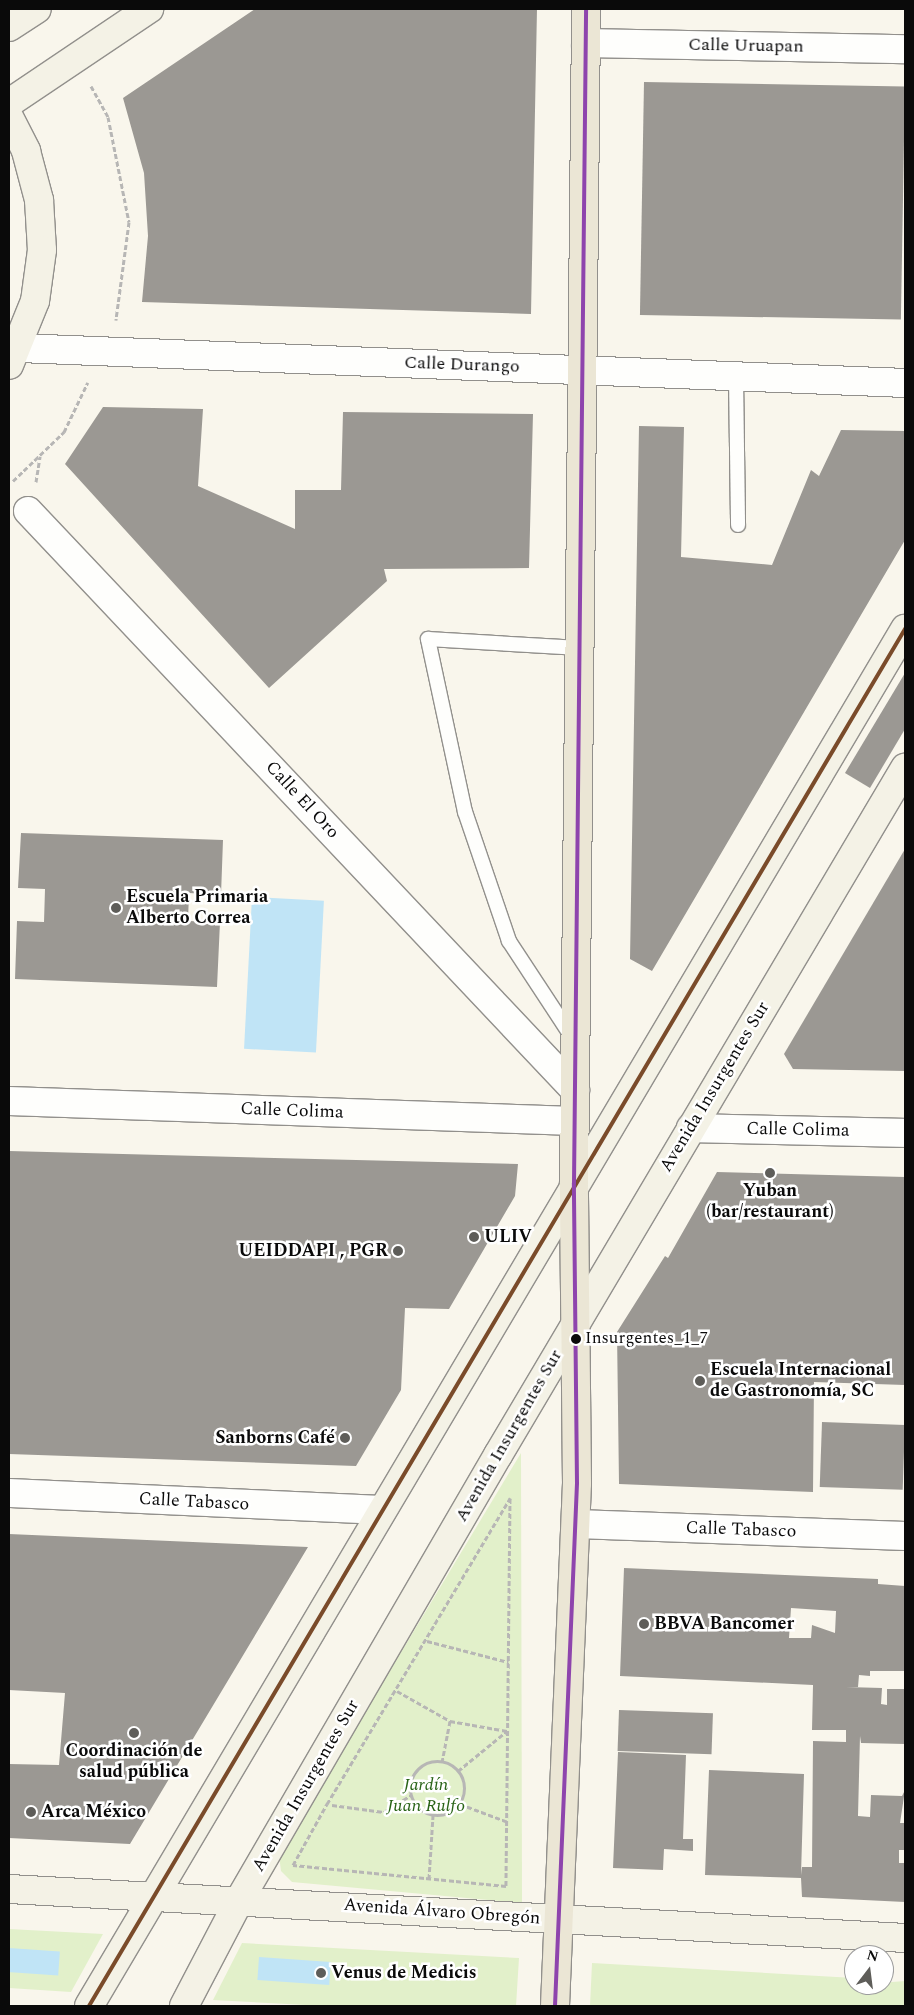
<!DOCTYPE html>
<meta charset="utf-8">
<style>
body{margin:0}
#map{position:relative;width:914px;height:2015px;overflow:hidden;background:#f9f6ec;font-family:Spectral,serif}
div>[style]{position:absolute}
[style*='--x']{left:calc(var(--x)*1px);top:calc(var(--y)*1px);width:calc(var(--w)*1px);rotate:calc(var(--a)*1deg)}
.green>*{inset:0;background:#e2f0ca}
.water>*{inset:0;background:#c0e4f6;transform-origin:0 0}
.building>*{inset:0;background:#9b9893;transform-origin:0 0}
.path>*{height:3px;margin-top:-1.5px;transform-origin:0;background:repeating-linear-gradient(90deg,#b7b6b5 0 5px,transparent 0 7.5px)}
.path>.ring{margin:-1.5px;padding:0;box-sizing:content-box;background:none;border:3px solid #b7b6b5;border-radius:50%}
.roads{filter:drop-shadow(1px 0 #92908c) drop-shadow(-1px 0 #92908c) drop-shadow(0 1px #92908c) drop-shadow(0 -1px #92908c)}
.service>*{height:14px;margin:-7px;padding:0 7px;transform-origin:7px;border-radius:7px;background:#fefefc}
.minor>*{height:28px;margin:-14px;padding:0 14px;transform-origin:14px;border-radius:14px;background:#fefefc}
.secondary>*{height:28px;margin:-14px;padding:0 14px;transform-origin:14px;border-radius:14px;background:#f4f2e6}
.primary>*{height:28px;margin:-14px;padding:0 14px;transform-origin:14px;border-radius:14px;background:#ebe6d5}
.bus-1>*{height:4px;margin:-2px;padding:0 2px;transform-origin:2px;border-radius:2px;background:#7a4b2a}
.bus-2>*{height:4px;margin:-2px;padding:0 2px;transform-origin:2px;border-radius:2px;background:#8e44ad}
.dots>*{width:14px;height:14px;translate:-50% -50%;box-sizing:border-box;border:2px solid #fff;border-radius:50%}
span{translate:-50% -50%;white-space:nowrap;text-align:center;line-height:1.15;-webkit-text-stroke:5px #fff;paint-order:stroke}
.bus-label{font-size:17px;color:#0a0a0a}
.left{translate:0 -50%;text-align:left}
.street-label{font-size:18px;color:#0a0a0a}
.poi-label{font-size:18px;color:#0a0a0a;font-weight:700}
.right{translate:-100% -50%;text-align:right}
.park-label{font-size:18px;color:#296417;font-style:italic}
.frame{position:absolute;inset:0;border:10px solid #0a0a0a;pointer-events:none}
.north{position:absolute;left:844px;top:1945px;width:50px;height:50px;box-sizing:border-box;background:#fff;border:1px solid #9d9d9d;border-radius:50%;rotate:15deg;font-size:14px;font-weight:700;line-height:20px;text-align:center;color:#0a0a0a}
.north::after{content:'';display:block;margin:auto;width:18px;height:22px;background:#5e5d59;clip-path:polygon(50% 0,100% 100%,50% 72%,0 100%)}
</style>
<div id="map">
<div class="green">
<i style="clip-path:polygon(521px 1453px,522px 1903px,292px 1882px,281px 1871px,279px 1855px)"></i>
<i style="clip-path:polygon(9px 1929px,103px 1934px,71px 1992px,9px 1988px)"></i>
<i style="clip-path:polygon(242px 1943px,519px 1958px,516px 2006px,324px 2006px,213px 2000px)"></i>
<i style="clip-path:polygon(592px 1963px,854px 1978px,854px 1985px,905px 1981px,905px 2006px,590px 2006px)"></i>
</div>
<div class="water">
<i style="left:252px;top:897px;width:72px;height:152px;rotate:3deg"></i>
<i style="left:9px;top:1948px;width:51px;height:24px;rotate:4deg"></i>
<i style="left:259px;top:1957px;width:72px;height:23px;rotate:4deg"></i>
</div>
<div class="building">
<i style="clip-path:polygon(255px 9px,537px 9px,531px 314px,142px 302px,148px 236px,144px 173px,123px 98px)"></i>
<i style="left:644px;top:82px;width:261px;height:233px;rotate:1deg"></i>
<i style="clip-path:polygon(103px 407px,203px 409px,198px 486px,295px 529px,295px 490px,341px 490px,343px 412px,533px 414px,529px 568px,384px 569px,387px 581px,269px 688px,65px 464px)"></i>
<i style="clip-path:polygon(639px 426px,684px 427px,681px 557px,772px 565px,811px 470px,819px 476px,841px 430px,905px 431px,905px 540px,652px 971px,630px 959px)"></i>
<i style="clip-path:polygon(905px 673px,905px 729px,870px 788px,845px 773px)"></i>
<i style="clip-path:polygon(21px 833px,223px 840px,221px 895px,189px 893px,188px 921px,220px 922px,217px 987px,15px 979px,17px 921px,44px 922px,45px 889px,18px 888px)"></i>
<i style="clip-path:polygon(905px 849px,905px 1071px,793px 1069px,784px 1054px)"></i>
<i style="clip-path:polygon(9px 1151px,315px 1159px,518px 1164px,515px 1196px,449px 1309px,405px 1308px,401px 1390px,356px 1466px,9px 1454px)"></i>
<i style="clip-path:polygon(717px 1172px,905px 1177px,905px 1385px,814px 1382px,813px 1492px,619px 1484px,617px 1332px,665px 1256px,668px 1258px)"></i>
<i style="left:822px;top:1422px;width:83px;height:65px;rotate:2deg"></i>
<i style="clip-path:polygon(9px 1534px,308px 1547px,130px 1844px,9px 1838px,9px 1764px,59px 1765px,65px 1693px,9px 1690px)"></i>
<i style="clip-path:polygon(evenodd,624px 1568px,878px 1579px,878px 1584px,905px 1586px,905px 1671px,870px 1671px,870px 1676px,859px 1675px,858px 1687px,846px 1687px,882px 1688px,881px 1704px,887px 1705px,887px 1689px,905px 1689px,905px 1744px,861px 1743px,860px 1736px,858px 1816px,870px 1817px,871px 1795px,902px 1796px,905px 1790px,900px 1823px,905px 1823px,905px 1850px,899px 1850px,899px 1863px,905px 1863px,905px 1902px,802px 1897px,801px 1878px,705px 1875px,709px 1770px,804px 1774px,801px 1875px,802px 1867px,812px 1867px,813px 1741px,846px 1742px,846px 1730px,812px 1730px,813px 1685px,620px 1676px,624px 1568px,791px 1608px,836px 1611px,835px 1633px,812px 1625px,811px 1638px,789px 1638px,791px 1608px)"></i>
<i style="left:619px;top:1710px;width:94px;height:41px;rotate:2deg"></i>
<i style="clip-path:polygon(618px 1752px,686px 1755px,683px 1839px,693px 1839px,693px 1851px,664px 1849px,663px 1870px,613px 1868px)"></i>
</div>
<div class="path">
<i style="--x:91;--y:86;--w:35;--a:61"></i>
<i style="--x:108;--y:117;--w:107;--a:78.7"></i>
<i style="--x:129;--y:222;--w:99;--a:97.6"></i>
<i style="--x:13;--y:481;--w:71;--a:-43.9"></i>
<i style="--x:64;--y:432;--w:55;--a:-64.4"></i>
<i style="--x:36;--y:482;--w:26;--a:-81"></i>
<i style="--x:510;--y:1498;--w:388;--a:90.6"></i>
<i style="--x:506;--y:1886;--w:214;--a:-174.4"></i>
<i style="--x:293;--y:1865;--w:70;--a:-60.9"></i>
<i style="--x:327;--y:1804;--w:357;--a:-59.1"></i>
<i style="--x:427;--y:1641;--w:84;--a:14.5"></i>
<i style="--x:397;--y:1691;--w:61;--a:29.5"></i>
<i style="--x:450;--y:1721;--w:42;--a:101"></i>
<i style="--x:450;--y:1721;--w:58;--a:10"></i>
<i class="ring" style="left:410px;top:1761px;width:51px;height:51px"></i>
<i style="--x:458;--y:1771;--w:63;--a:-39.2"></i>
<i style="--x:460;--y:1804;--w:51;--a:20.6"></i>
<i style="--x:332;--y:1805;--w:52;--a:7.7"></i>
<i style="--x:384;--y:1812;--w:32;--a:-32"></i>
<i style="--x:429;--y:1879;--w:64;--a:-86.4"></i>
</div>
<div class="roads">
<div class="service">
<i style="--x:736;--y:377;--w:148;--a:89.2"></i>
<i style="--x:572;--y:1037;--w:115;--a:-123.3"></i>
<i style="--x:509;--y:941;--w:136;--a:-108.8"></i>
<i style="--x:465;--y:812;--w:177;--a:-102.1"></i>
<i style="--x:428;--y:639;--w:152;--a:3.4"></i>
</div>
<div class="minor">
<i style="--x:586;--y:43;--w:319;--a:1.1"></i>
<i style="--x:19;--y:348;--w:887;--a:2.26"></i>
<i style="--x:28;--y:511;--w:797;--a:46.63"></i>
<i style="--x:9;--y:1101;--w:566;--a:2.02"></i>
<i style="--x:691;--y:1128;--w:214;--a:1.3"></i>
<i style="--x:9;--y:1493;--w:370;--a:2.6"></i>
<i style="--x:577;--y:1524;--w:328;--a:2.1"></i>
</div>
<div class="secondary">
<i style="--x:9;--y:27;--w:33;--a:-33"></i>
<i style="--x:9;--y:103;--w:169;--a:-33.9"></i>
<i style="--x:9;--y:117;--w:38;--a:63"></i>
<i style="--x:26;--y:151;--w:51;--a:75.1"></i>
<i style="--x:39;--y:200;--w:50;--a:86.6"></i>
<i style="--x:42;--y:250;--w:51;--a:97.8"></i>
<i style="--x:35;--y:301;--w:69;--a:112.1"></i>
<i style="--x:9;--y:1889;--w:897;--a:3.13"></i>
<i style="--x:89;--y:2006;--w:1601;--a:-59.35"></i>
<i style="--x:184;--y:2006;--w:121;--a:-62.4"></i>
<i style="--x:240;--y:1899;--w:514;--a:-59.84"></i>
<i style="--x:498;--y:1455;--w:799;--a:-59.36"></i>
</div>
<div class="primary">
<i style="--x:555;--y:2006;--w:523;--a:-87.59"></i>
<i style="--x:577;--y:1483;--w:300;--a:-90.6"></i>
<i style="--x:574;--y:1183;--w:1174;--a:-89.41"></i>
</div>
</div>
<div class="bus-1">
<i style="--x:89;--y:2006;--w:1601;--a:-59.35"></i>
</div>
<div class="bus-2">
<i style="--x:555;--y:2006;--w:523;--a:-87.59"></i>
<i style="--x:577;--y:1483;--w:300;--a:-90.6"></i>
<i style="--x:574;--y:1183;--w:1174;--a:-89.41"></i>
</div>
<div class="dots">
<i style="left:116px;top:908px;background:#5e5d59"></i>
<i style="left:770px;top:1173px;background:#5e5d59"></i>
<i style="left:474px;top:1237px;background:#5e5d59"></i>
<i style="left:398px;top:1251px;background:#5e5d59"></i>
<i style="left:576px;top:1339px;background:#0a0a0a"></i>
<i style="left:700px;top:1381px;background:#5e5d59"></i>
<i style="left:345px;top:1438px;background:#5e5d59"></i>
<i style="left:644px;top:1624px;background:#5e5d59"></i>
<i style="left:134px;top:1733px;background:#5e5d59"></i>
<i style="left:31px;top:1812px;background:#5e5d59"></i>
<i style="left:321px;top:1973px;background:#5e5d59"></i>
</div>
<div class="bus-label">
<span class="left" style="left:585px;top:1339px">Insurgentes_1_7</span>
</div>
<div class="street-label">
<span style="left:746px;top:46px;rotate:1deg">Calle Uruapan</span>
<span style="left:462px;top:365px;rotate:2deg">Calle Durango</span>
<span style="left:302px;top:800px;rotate:47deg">Calle El Oro</span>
<span style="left:715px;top:1087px;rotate:-59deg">Avenida Insurgentes Sur</span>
<span style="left:292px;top:1111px;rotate:2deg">Calle Colima</span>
<span style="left:798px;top:1130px;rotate:1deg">Calle Colima</span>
<span style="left:509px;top:1436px;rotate:-60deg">Avenida Insurgentes Sur</span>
<span style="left:194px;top:1502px;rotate:3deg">Calle Tabasco</span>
<span style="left:741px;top:1530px;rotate:2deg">Calle Tabasco</span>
<span style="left:306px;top:1786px;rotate:-60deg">Avenida Insurgentes Sur</span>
<span style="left:442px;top:1912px;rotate:4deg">Avenida Álvaro Obregón</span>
</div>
<div class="poi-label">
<span class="left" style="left:126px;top:908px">Escuela Primaria<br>Alberto Correa</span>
<span style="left:770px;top:1202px">Yuban<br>(bar/restaurant)</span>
<span class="left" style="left:484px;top:1237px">ULIV</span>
<span class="right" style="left:388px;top:1251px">UEIDDAPI , PGR</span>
<span class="left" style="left:710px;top:1381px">Escuela Internacional<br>de Gastronomía, SC</span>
<span class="right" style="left:335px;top:1438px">Sanborns Café</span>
<span class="left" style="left:654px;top:1624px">BBVA Bancomer</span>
<span style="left:134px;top:1762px">Coordinación de<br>salud pública</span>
<span class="left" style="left:41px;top:1812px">Arca México</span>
<span class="left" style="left:331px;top:1973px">Venus de Medicis</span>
</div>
<div class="park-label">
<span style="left:426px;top:1796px">Jardín<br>Juan Rulfo</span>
</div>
<div class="frame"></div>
<div class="north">N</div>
</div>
